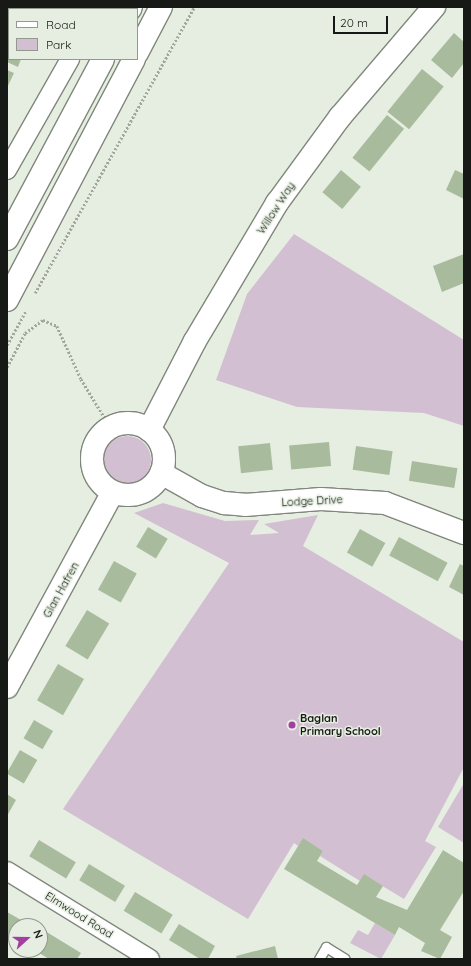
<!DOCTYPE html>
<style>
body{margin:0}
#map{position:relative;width:471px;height:966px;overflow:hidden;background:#e6eee1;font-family:Quicksand,sans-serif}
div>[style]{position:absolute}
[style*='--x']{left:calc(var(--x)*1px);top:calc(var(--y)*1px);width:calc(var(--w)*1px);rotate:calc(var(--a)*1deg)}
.green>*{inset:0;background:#d3bfd2}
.round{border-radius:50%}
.building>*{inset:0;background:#a8bc9d;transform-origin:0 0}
.path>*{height:2.5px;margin-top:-1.25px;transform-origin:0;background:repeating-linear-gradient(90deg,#a1a79d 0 2px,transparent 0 4px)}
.roads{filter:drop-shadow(1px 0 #80877c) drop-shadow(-1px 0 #80877c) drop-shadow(0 1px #80877c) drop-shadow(0 -1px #80877c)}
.lane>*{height:9px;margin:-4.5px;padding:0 4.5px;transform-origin:4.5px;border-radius:4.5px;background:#fff}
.street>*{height:18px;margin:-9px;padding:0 9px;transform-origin:9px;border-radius:9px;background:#fff}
.secondary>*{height:22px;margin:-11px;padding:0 11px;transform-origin:11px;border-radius:11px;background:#fff}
.secondary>.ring{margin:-11px;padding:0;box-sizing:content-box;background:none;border:22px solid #fff;border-radius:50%}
.primary>*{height:22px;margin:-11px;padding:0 11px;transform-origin:11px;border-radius:11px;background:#fff}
.dots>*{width:11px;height:11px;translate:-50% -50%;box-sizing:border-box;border:2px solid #e6eee1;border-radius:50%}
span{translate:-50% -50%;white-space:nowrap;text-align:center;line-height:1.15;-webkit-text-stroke:3px #e6eee1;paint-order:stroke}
.street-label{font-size:11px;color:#161915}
.poi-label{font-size:11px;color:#161915;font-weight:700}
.left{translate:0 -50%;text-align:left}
.frame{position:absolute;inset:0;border:8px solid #161915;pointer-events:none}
.legend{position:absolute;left:8px;top:8px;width:130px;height:52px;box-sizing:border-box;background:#e6eee1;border:1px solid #93998f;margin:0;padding:5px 7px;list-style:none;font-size:12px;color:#161915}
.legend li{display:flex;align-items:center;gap:8px;height:20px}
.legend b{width:20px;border:1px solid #93998f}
.north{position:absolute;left:8px;top:918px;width:40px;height:40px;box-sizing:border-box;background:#e6eee1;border:1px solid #93998f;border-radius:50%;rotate:69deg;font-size:11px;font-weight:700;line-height:16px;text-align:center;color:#161915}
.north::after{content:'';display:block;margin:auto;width:14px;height:18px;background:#a33ea3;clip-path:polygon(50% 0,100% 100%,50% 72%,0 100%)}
.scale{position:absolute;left:333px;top:16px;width:55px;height:18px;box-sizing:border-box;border:2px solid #161915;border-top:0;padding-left:5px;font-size:12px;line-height:14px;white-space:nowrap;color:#161915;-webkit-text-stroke:3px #e6eee1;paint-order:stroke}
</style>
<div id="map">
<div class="green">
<i style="clip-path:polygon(294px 234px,464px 340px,464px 426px,424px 413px,297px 407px,216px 380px,247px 294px)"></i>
<i class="round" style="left:103px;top:436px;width:48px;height:48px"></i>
<i style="clip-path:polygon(163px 503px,225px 521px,259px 520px,250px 535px,279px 533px,264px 524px,318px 515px,303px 546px,464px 642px,464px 767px,425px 841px,436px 847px,404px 899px,364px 875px,360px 881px,320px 856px,323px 851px,303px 839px,298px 846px,294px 843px,248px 919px,63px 809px,229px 563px,134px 513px)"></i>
<i style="clip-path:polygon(464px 783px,464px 843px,438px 827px)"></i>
<i style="clip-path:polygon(375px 923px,395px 935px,381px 959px,350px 943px,358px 930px,368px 935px)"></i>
</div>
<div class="building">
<i style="clip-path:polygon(7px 7px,43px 7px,9px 10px)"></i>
<i style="clip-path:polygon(7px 19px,9px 59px,21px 59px,18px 67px,7px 62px)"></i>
<i style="clip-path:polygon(454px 33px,464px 42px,464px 63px,452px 78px,431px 60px)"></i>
<i style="left:422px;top:69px;width:28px;height:55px;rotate:39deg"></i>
<i style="clip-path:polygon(7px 70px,14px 73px,7px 88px)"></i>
<i style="left:387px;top:115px;width:22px;height:55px;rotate:39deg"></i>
<i style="left:341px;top:170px;width:26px;height:29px;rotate:40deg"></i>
<i style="clip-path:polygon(455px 170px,464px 174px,464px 199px,446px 190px)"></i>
<i style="clip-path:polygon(464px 254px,464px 283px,442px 292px,433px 266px)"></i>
<i style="left:329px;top:442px;width:24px;height:40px;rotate:85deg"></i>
<i style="left:270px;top:443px;width:27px;height:32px;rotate:84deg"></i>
<i style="left:356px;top:446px;width:37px;height:24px;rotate:8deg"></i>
<i style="left:412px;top:461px;width:46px;height:20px;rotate:9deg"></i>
<i style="left:148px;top:527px;width:23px;height:23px;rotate:31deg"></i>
<i style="left:360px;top:529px;width:29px;height:27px;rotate:29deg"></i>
<i style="left:399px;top:537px;width:55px;height:21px;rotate:28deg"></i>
<i style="left:114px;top:561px;width:26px;height:33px;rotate:29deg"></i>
<i style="clip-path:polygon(460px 564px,464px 566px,464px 595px,449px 587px)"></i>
<i style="left:87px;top:610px;width:26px;height:42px;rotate:31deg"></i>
<i style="left:58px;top:664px;width:30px;height:42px;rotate:30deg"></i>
<i style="left:34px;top:720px;width:22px;height:21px;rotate:30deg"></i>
<i style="left:20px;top:750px;width:20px;height:27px;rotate:30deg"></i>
<i style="clip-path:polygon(7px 794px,16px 800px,7px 816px)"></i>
<i style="clip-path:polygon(303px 838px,323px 851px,317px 861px,357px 885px,364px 874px,383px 886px,376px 897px,407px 910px,443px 850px,464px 863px,464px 891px,440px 930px,452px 937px,440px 959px,421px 951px,425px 943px,399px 927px,395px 935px,284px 869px)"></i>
<i style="left:39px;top:840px;width:43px;height:19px;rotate:31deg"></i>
<i style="left:89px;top:864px;width:42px;height:19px;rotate:31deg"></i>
<i style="left:135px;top:892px;width:44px;height:22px;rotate:31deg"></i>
<i style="clip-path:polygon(7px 912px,28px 924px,16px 926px,16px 943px,7px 937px)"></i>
<i style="clip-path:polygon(179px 924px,215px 946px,208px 959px,200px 959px,169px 940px)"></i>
<i style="clip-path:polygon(45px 931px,81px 953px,77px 959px,49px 959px,34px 950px,40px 950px)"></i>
<i style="clip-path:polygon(275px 946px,278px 959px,237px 959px,236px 956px)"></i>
</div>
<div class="path">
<i style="--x:35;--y:293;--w:327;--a:-60.9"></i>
<i style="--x:7;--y:345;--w:38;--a:-61"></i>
<i style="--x:7;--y:367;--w:38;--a:-62"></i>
<i style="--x:25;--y:333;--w:22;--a:-36"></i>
<i style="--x:43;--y:320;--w:15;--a:23"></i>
<i style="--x:57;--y:326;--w:58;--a:65.6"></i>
<i style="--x:81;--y:379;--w:57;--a:58.5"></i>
</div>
<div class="roads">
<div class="lane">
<i style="--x:319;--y:959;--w:14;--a:-60"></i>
<i style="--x:326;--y:947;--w:22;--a:32"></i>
</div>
<div class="street">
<i style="--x:98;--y:9;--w:2;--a:-63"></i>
<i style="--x:7;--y:170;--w:128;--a:-60.4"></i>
<i style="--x:7;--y:871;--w:168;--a:31.6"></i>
</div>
<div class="secondary">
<i class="ring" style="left:92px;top:423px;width:50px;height:50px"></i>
<i style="--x:149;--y:430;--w:100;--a:-62.7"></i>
<i style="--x:195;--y:341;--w:161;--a:-59.3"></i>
<i style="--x:277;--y:203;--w:107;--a:-53.8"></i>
<i style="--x:340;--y:117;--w:145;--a:-49.5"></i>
<i style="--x:161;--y:473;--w:47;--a:29.3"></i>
<i style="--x:202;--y:496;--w:23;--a:18"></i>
<i style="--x:224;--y:503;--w:21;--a:5"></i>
<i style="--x:245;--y:505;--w:76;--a:-4.5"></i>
<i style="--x:321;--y:499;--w:64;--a:3.6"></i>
<i style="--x:385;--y:503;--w:85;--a:20.8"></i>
<i style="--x:7;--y:687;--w:222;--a:-61.5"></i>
</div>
<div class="primary">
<i style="--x:130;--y:9;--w:2;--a:-63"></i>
<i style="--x:137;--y:53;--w:52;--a:-62.4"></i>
<i style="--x:7;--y:239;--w:204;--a:-61.9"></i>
<i style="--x:7;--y:300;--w:272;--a:-62.2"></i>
</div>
</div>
<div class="dots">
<i style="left:292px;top:725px;background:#a33ea3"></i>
</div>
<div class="street-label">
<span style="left:276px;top:208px;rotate:-57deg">Willow Way</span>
<span style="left:312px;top:501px;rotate:-3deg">Lodge Drive</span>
<span style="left:61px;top:590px;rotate:-61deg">Glan Hafren</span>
<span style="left:79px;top:915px;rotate:32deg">Elmwood Road</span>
</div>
<div class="poi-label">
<span class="left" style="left:300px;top:725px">Baglan<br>Primary School</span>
</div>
<div class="frame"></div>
<ul class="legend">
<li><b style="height:5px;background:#fff"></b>Road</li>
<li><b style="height:11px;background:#d3bfd2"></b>Park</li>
</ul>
<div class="north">N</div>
<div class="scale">20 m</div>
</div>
